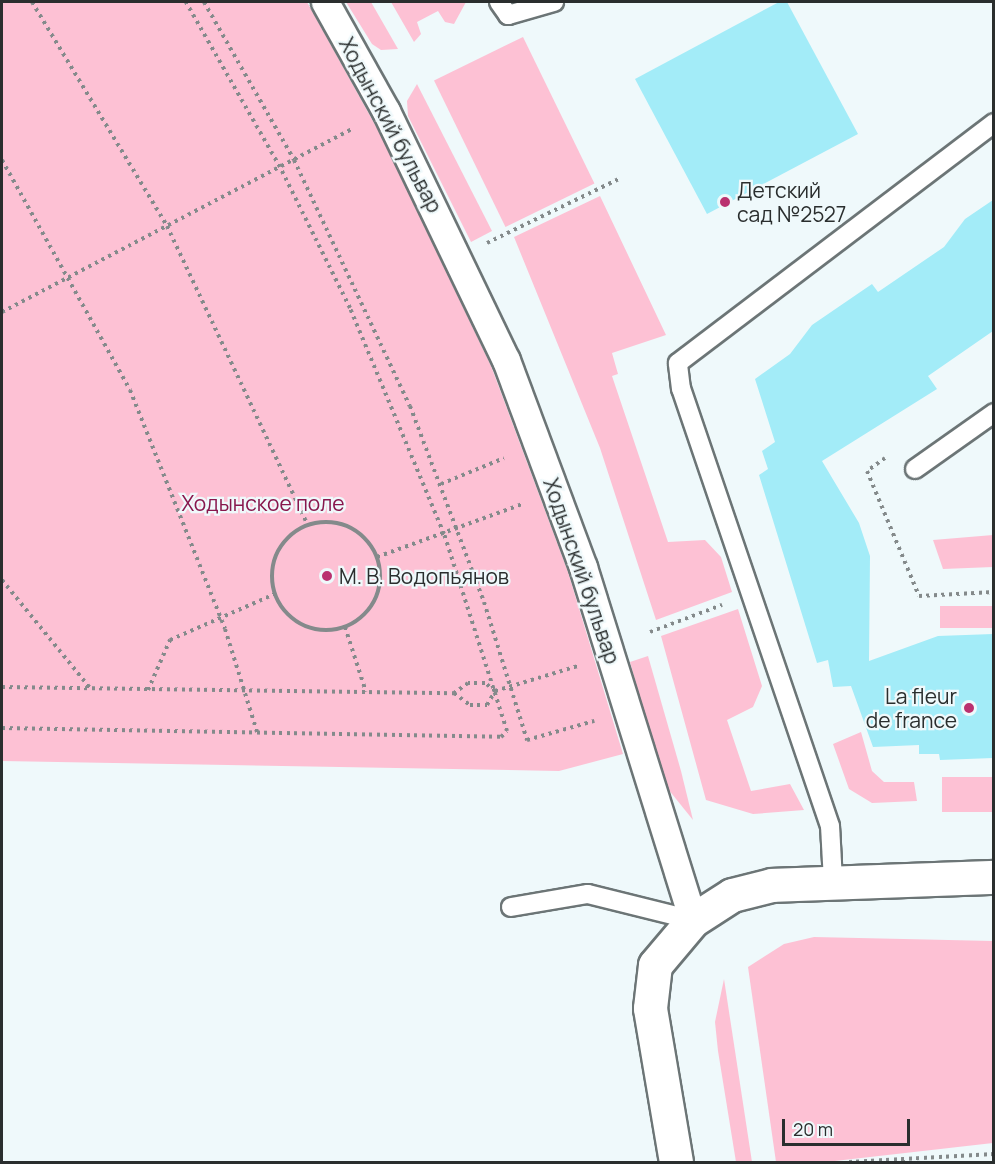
<!DOCTYPE html>
<meta charset="utf-8">
<style>
body{margin:0}
#map{position:relative;width:995px;height:1164px;overflow:hidden;background:#eff9fb;font-family:Manrope,sans-serif}
div>[style]{position:absolute}
[style*='--x']{left:calc(var(--x)*1px);top:calc(var(--y)*1px);width:calc(var(--w)*1px);rotate:calc(var(--a)*1deg)}
.green>*{inset:0;background:#fdc1d4;transform-origin:0 0}
.building>*{inset:0;background:#a3ecf8}
.path>*{height:4px;margin-top:-2px;transform-origin:0;background:repeating-linear-gradient(90deg,#848a8b 0 3px,transparent 0 7.5px)}
.path>.ring{margin:-2px;padding:0;box-sizing:content-box;background:none;border:4px solid #848a8b;border-radius:50%}
.roads{filter:drop-shadow(2px 0 #6c7576) drop-shadow(-2px 0 #6c7576) drop-shadow(0 2px #6c7576) drop-shadow(0 -2px #6c7576)}
.service>*{height:18px;margin:-9px;padding:0 9px;transform-origin:9px;border-radius:9px;background:#fff}
.pedestrian>*{height:27px;margin:-13.5px;padding:0 13.5px;transform-origin:13.5px;border-radius:13.5px;background:#fff}
.minor>*{height:33px;margin:-16.5px;padding:0 16.5px;transform-origin:16.5px;border-radius:16.5px;background:#fff}
.dots>*{width:16px;height:16px;translate:-50% -50%;box-sizing:border-box;border:3px solid #eff9fb;border-radius:50%}
span{translate:-50% -50%;white-space:nowrap;text-align:center;line-height:1.15;-webkit-text-stroke:4.5px #eff9fb;paint-order:stroke}
.street-label{font-size:21px;color:#2a2e2e}
.poi-label{font-size:21px;color:#2a2e2e}
.left{translate:0 -50%;text-align:left}
.right{translate:-100% -50%;text-align:right}
.park-label{font-size:21px;color:#88174d}
.frame{position:absolute;inset:0;border:3px solid #2a2e2e;pointer-events:none}
.scale{position:absolute;left:782px;top:1119px;width:128px;height:27px;box-sizing:border-box;border:3px solid #2a2e2e;border-top:0;padding-left:8px;font-size:18px;line-height:21px;white-space:nowrap;color:#2a2e2e;-webkit-text-stroke:4px #eff9fb;paint-order:stroke}
</style>
<div id="map">
<div class="green">
<i style="clip-path:polygon(2px 2px,307px 2px,384px 141px,491px 366px,568px 572px,623px 754px,559px 771px,2px 761px)"></i>
<i style="clip-path:polygon(346px 2px,371px 2px,398px 49px,381px 50px,372px 44px)"></i>
<i style="clip-path:polygon(391px 2px,466px 2px,454px 24px,445px 22px,438px 11px,417px 22px,421px 34px,414px 42px)"></i>
<i style="left:523px;top:37px;width:163px;height:99px;rotate:64deg"></i>
<i style="clip-path:polygon(417px 84px,492px 231px,471px 242px,408px 116px,407px 101px)"></i>
<i style="clip-path:polygon(600px 196px,666px 335px,612px 353px,618px 374px,612px 376px,668px 542px,705px 540px,721px 557px,732px 592px,656px 620px,600px 448px,514px 237px)"></i>
<i style="clip-path:polygon(993px 535px,993px 567px,943px 569px,933px 540px)"></i>
<i style="left:993px;top:606px;width:22px;height:53px;rotate:90deg"></i>
<i style="clip-path:polygon(738px 609px,762px 686px,753px 707px,727px 720px,751px 791px,790px 784px,804px 810px,753px 814px,706px 800px,661px 636px)"></i>
<i style="clip-path:polygon(648px 656px,681px 771px,693px 820px,664px 784px,630px 662px)"></i>
<i style="clip-path:polygon(861px 732px,872px 771px,884px 782px,914px 782px,917px 801px,872px 803px,849px 789px,833px 744px)"></i>
<i style="left:993px;top:777px;width:35px;height:51px;rotate:90deg"></i>
<i style="clip-path:polygon(814px 937px,993px 941px,993px 1143px,826px 1162px,776px 1162px,748px 967px,784px 944px)"></i>
<i style="clip-path:polygon(724px 979px,752px 1162px,736px 1162px,718px 1051px,715px 1022px)"></i>
</div>
<div class="building">
<i style="clip-path:polygon(779px 2px,787px 2px,858px 134px,707px 214px,635px 79px)"></i>
<i style="clip-path:polygon(993px 200px,993px 331px,928px 376px,937px 389px,822px 461px,859px 523px,870px 556px,869px 661px,938px 636px,993px 634px,993px 758px,940px 760px,939px 754px,919px 754px,919px 745px,873px 747px,851px 686px,833px 687px,828px 660px,817px 663px,759px 475px,768px 469px,762px 451px,775px 442px,755px 379px,790px 354px,812px 325px,872px 284px,878px 292px,944px 247px,965px 219px)"></i>
</div>
<div class="path">
<i style="--x:32;--y:2;--w:262;--a:58.9"></i>
<i style="--x:167;--y:226;--w:331;--a:64.8"></i>
<i style="--x:204;--y:2;--w:182;--a:60.3"></i>
<i style="--x:294;--y:160;--w:272;--a:64.8"></i>
<i style="--x:410;--y:406;--w:210;--a:69.3"></i>
<i style="--x:484;--y:602;--w:145;--a:72.7"></i>
<i style="--x:527;--y:740;--w:70;--a:-15.8"></i>
<i style="--x:2;--y:160;--w:263;--a:60.9"></i>
<i style="--x:130;--y:390;--w:257;--a:68.3"></i>
<i style="--x:225;--y:629;--w:108;--a:72.7"></i>
<i style="--x:487;--y:243;--w:149;--a:-25.9"></i>
<i style="--x:2;--y:312;--w:397;--a:-27.6"></i>
<i style="--x:885;--y:458;--w:22;--a:144"></i>
<i style="--x:867;--y:471;--w:135;--a:67.4"></i>
<i style="--x:919;--y:596;--w:75;--a:-3.1"></i>
<i style="--x:441;--y:484;--w:68;--a:-22.4"></i>
<i class="ring" style="left:272px;top:522px;width:104px;height:104px"></i>
<i style="--x:377;--y:557;--w:155;--a:-20"></i>
<i style="--x:2;--y:580;--w:139;--a:50.8"></i>
<i style="--x:345;--y:627;--w:68;--a:72.1"></i>
<i style="--x:650;--y:632;--w:77;--a:-20.6"></i>
<i style="--x:2;--y:687;--w:452;--a:0.8"></i>
<i style="--x:454;--y:693;--w:20;--a:37"></i>
<i style="--x:470;--y:705;--w:17;--a:0"></i>
<i style="--x:487;--y:705;--w:16;--a:-60"></i>
<i style="--x:495;--y:691;--w:13;--a:-141"></i>
<i style="--x:485;--y:683;--w:17;--a:180"></i>
<i style="--x:468;--y:683;--w:17;--a:144"></i>
<i style="--x:148;--y:690;--w:55;--a:-66.3"></i>
<i style="--x:170;--y:640;--w:115;--a:-23.7"></i>
<i style="--x:495;--y:691;--w:87;--a:-16.8"></i>
<i style="--x:2;--y:728;--w:499;--a:1"></i>
<i style="--x:501;--y:737;--w:8;--a:-45"></i>
<i style="--x:507;--y:731;--w:207;--a:-107.7"></i>
<i style="--x:444;--y:534;--w:245;--a:-112.6"></i>
<i style="--x:350;--y:308;--w:157;--a:-116.4"></i>
<i style="--x:280;--y:167;--w:190;--a:-119.7"></i>
<i style="--x:849;--y:1162;--w:145;--a:-3.2"></i>
</div>
<div class="roads">
<div class="service">
<i style="--x:499;--y:2;--w:16;--a:55"></i>
<i style="--x:508;--y:15;--w:48;--a:-15.8"></i>
<i style="--x:915;--y:469;--w:97;--a:-35.3"></i>
<i style="--x:833;--y:881;--w:55;--a:-93.1"></i>
<i style="--x:830;--y:826;--w:462;--a:-108.8"></i>
<i style="--x:681;--y:389;--w:26;--a:-97"></i>
<i style="--x:678;--y:363;--w:397;--a:-37.2"></i>
<i style="--x:511;--y:907;--w:78;--a:-9.6"></i>
<i style="--x:588;--y:894;--w:108;--a:13.9"></i>
</div>
<div class="pedestrian">
<i style="--x:325;--y:2;--w:125;--a:60.8"></i>
<i style="--x:386;--y:111;--w:276;--a:64.3"></i>
<i style="--x:506;--y:360;--w:221;--a:69.6"></i>
<i style="--x:583;--y:567;--w:370;--a:72.7"></i>
</div>
<div class="minor">
<i style="--x:676;--y:1162;--w:156;--a:-99.6"></i>
<i style="--x:650;--y:1008;--w:43;--a:-83.4"></i>
<i style="--x:655;--y:965;--w:59;--a:-49.8"></i>
<i style="--x:693;--y:920;--w:46;--a:-32.7"></i>
<i style="--x:732;--y:895;--w:41;--a:-14"></i>
<i style="--x:772;--y:885;--w:222;--a:-2.1"></i>
</div>
</div>
<div class="dots">
<i style="left:725px;top:202px;background:#ba316f"></i>
<i style="left:327px;top:576px;background:#ba316f"></i>
<i style="left:969px;top:708px;background:#ba316f"></i>
</div>
<div class="street-label">
<span style="left:391px;top:125px;rotate:62deg">Ходынский бульвар</span>
<span style="left:582px;top:571px;rotate:71deg">Ходынский бульвар</span>
</div>
<div class="poi-label">
<span class="left" style="left:737px;top:202px">Детский<br>сад №2527</span>
<span class="left" style="left:339px;top:576px">М. В. Водопьянов</span>
<span class="right" style="left:957px;top:708px">La fleur<br>de france</span>
</div>
<div class="park-label">
<span style="left:263px;top:503px">Ходынское поле</span>
</div>
<div class="frame"></div>
<div class="scale">20 m</div>
</div>
